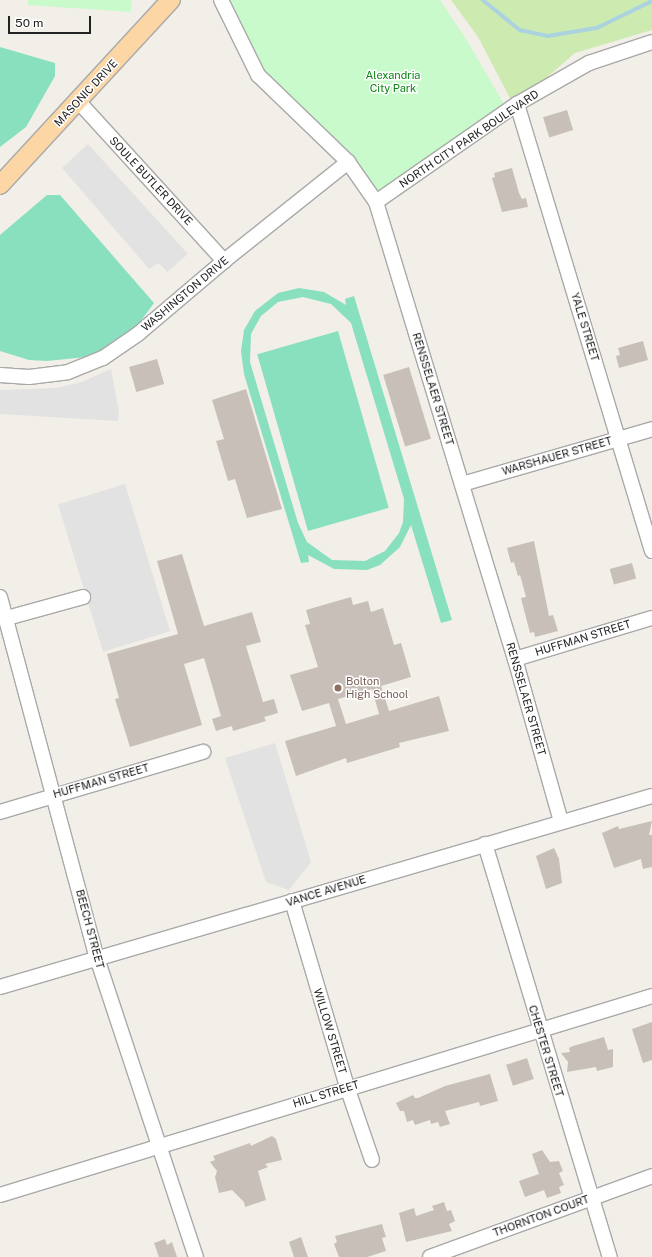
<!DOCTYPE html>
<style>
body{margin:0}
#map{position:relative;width:652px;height:1257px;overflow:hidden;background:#f2efe9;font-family:"Public Sans",sans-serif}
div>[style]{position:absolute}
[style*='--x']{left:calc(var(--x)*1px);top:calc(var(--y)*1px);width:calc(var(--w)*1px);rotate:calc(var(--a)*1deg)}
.grass>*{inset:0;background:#cdebb0}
.park>*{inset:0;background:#c8facc}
.pitch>*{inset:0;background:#88e0be;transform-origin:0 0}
.parking>*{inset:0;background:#e2e2e2;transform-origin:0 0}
.stream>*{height:3.5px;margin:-1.75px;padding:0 1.75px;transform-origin:1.75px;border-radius:1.75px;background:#aad3df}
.building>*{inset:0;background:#c7bfb8;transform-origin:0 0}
.roads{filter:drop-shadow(1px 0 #a9a9a9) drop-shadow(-1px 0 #a9a9a9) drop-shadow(0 1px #a9a9a9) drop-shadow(0 -1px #a9a9a9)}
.minor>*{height:14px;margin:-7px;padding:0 7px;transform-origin:7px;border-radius:7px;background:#fff}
.major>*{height:18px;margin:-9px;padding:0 9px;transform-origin:9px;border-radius:9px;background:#fcd6a4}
.dots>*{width:11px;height:11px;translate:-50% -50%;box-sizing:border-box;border:2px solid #fff;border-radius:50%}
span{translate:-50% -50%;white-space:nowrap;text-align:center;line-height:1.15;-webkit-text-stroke:3px #fff;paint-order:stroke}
.park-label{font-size:11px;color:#0c8416}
.street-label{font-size:11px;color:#222}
.education-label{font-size:11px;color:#785e54}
.left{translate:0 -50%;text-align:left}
.scale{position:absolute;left:8px;top:16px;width:83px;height:18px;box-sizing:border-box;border:2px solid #222;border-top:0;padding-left:5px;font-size:12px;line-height:14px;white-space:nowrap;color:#222;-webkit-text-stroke:3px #fff;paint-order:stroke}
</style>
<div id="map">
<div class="grass">
<i style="clip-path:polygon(451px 0,652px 0,652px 30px,575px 53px,514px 106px,478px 37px)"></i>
</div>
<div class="park">
<i style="clip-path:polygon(28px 0,132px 0,131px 12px,28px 5px)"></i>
<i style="clip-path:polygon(224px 0,440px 0,466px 39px,504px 104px,378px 195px,261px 72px)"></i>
</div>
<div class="pitch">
<i style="clip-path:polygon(0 47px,55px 63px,55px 76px,26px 127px,0 147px)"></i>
<i style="clip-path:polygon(47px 195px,60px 195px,154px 303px,135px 329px,104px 349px,86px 357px,47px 361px,29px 360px,0 351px,0 235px)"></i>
<i style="clip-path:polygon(evenodd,299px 288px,324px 292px,346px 305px,345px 299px,354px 296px,452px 620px,441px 623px,411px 525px,400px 547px,380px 565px,367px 570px,334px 569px,308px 555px,309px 562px,301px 563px,244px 374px,241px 351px,244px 330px,255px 311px,278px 293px,299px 288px,303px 297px,331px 304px,351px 323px,404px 499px,403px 522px,399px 533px,385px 551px,365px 561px,332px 560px,307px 542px,298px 523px,250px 362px,251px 334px,261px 316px,278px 302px,303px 297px)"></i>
<i style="left:338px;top:331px;width:184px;height:84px;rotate:74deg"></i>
</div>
<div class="parking">
<i style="clip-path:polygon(88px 144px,188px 254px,167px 272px,159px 263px,149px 269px,62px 168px)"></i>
<i style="clip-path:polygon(111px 369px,119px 412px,118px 421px,0 414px,0 390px,56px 388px,82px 382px)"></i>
<i style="left:125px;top:484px;width:154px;height:70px;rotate:73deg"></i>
<i style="clip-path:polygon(275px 743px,311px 862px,289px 890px,266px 882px,225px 758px)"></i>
</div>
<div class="stream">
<i style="--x:483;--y:0;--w:48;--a:39"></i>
<i style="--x:520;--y:30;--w:29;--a:12"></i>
<i style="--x:548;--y:36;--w:50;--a:-9.3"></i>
<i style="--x:597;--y:28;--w:61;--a:-26.1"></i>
</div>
<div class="building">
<i style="left:567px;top:110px;width:21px;height:25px;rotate:73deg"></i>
<i style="clip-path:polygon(512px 168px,519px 193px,522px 199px,526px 198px,528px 207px,502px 212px,492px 178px,495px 177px,494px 173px)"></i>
<i style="clip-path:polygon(643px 341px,648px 360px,619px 368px,616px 356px,620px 355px,618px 348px)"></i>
<i style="left:157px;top:359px;width:26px;height:29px;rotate:74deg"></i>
<i style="left:409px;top:367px;width:75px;height:27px;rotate:73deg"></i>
<i style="clip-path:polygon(246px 389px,282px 509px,247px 518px,235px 479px,228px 481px,216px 441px,224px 439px,212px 400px)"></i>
<i style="clip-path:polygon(534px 541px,549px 616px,553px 615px,558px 631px,535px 637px,534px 632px,530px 633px,521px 598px,526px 597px,520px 575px,518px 576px,514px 562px,511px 563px,507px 548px)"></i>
<i style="clip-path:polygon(182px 554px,204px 626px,252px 612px,261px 642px,246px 646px,263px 702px,274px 699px,278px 713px,264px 717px,266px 721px,233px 731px,232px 726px,216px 731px,212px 719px,221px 716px,204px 658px,184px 664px,202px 725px,130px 747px,115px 699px,119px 698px,107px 654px,178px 634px,157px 561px)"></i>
<i style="left:632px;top:563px;width:16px;height:23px;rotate:75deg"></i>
<i style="clip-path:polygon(evenodd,351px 597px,353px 605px,368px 601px,371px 612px,383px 608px,394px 645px,401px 643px,411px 677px,381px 686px,389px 711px,439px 696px,449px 731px,399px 743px,400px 747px,347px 763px,346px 758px,296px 776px,285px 741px,336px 726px,329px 703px,302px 711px,290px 675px,318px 667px,305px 625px,310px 624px,306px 610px,351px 597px,372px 689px,379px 714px,346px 724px,338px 699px,372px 689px)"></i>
<i style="clip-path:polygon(652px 821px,649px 835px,652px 835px,652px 867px,643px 869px,641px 859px,614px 868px,602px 833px,618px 826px,619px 829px)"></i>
<i style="clip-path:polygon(554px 848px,559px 859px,562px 883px,546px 889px,536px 856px)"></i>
<i style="clip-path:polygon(652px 1022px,652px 1060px,643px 1063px,632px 1029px)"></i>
<i style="clip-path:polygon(604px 1037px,608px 1050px,613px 1049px,613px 1067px,597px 1071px,596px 1067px,567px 1072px,568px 1062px,561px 1053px,570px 1052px,569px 1048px,573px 1046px)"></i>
<i style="left:527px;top:1058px;width:22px;height:22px;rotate:72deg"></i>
<i style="clip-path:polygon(490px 1074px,498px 1101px,480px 1106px,479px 1102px,445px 1111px,450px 1124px,440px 1127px,438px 1122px,431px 1124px,430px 1120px,415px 1125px,413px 1120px,407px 1122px,404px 1111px,400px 1111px,396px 1103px,413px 1095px,415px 1098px,418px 1098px,445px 1086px)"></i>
<i style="clip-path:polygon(272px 1136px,276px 1139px,282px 1160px,265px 1164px,268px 1167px,258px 1171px,266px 1200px,245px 1207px,244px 1202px,232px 1190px,219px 1193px,215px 1177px,217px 1171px,210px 1162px,215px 1160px,213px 1156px,250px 1143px,251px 1146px)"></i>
<i style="clip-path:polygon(542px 1150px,550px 1162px,559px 1161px,563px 1171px,559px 1173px,564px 1185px,559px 1187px,561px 1193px,547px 1198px,544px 1190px,525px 1197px,519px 1181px,539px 1174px,532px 1154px)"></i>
<i style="clip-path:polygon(444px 1202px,447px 1211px,451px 1210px,455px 1221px,449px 1224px,452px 1231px,406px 1242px,399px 1213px,414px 1208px,416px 1216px,434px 1210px,432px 1206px)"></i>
<i style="clip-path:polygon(382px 1224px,386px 1237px,382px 1238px,386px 1251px,367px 1257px,339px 1257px,334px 1244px,337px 1242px,335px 1236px)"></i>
<i style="clip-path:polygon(301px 1237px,308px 1257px,294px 1257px,289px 1242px)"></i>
<i style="clip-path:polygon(165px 1239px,167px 1245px,172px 1242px,177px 1257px,159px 1257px,154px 1243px)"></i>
</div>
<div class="roads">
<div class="minor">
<i style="--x:221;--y:0;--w:84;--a:63.7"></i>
<i style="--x:258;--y:75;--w:125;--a:44"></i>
<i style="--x:348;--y:162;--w:49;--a:55"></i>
<i style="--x:376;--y:202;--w:478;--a:73.1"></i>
<i style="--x:515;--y:659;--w:169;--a:74.2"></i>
<i style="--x:78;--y:101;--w:217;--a:47.6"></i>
<i style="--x:517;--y:104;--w:467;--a:73.2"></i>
<i style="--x:376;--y:202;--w:172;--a:-34.8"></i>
<i style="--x:517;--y:104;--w:83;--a:-29.7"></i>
<i style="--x:589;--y:63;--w:66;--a:-18.4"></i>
<i style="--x:0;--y:375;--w:29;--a:4"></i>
<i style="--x:29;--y:377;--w:39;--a:-7"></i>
<i style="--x:68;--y:372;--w:38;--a:-22"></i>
<i style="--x:103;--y:358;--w:42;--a:-34.4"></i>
<i style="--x:138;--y:334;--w:113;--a:-40.3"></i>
<i style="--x:224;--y:261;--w:159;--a:-38.6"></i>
<i style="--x:462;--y:484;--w:198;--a:-16.1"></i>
<i style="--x:0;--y:597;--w:374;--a:75"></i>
<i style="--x:97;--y:958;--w:315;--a:71.7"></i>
<i style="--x:0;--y:617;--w:7;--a:8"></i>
<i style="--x:7;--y:618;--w:79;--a:-15.4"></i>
<i style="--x:515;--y:659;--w:143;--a:-16.7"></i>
<i style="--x:0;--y:812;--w:212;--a:-16.5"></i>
<i style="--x:485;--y:844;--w:432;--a:73.2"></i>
<i style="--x:292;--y:901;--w:194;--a:73.5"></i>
<i style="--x:347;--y:1087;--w:77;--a:71.1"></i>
<i style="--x:0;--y:987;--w:679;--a:-16.33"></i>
<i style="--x:0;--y:1195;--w:682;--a:-16.97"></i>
<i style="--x:430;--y:1257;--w:236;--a:-20"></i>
</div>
<div class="major">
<i style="--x:0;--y:185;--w:252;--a:-47.3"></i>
</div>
</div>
<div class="dots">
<i style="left:338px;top:688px;background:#8d6e63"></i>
</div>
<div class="park-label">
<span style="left:393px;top:82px">Alexandria<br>City Park</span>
</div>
<div class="street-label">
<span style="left:86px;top:93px;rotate:-47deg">MASONIC DRIVE</span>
<span style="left:469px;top:139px;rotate:-34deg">NORTH CITY PARK BOULEVARD</span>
<span style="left:151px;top:181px;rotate:47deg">SOULE BUTLER DRIVE</span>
<span style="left:185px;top:294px;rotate:-40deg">WASHINGTON DRIVE</span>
<span style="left:585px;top:327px;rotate:73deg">YALE STREET</span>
<span style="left:433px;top:389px;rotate:73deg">RENSSELAER STREET</span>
<span style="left:557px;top:456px;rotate:-16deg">WARSHAUER STREET</span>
<span style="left:583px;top:638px;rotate:-17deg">HUFFMAN STREET</span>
<span style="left:526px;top:699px;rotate:74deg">RENSSELAER STREET</span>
<span style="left:101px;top:781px;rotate:-16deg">HUFFMAN STREET</span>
<span style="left:326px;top:891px;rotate:-17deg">VANCE AVENUE</span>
<span style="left:90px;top:929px;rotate:75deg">BEECH STREET</span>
<span style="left:330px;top:1031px;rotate:73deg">WILLOW STREET</span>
<span style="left:546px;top:1051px;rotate:73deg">CHESTER STREET</span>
<span style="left:326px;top:1094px;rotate:-17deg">HILL STREET</span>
<span style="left:541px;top:1216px;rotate:-20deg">THORNTON COURT</span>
</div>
<div class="education-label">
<span class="left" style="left:346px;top:688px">Bolton<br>High School</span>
</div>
<div class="scale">50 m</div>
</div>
